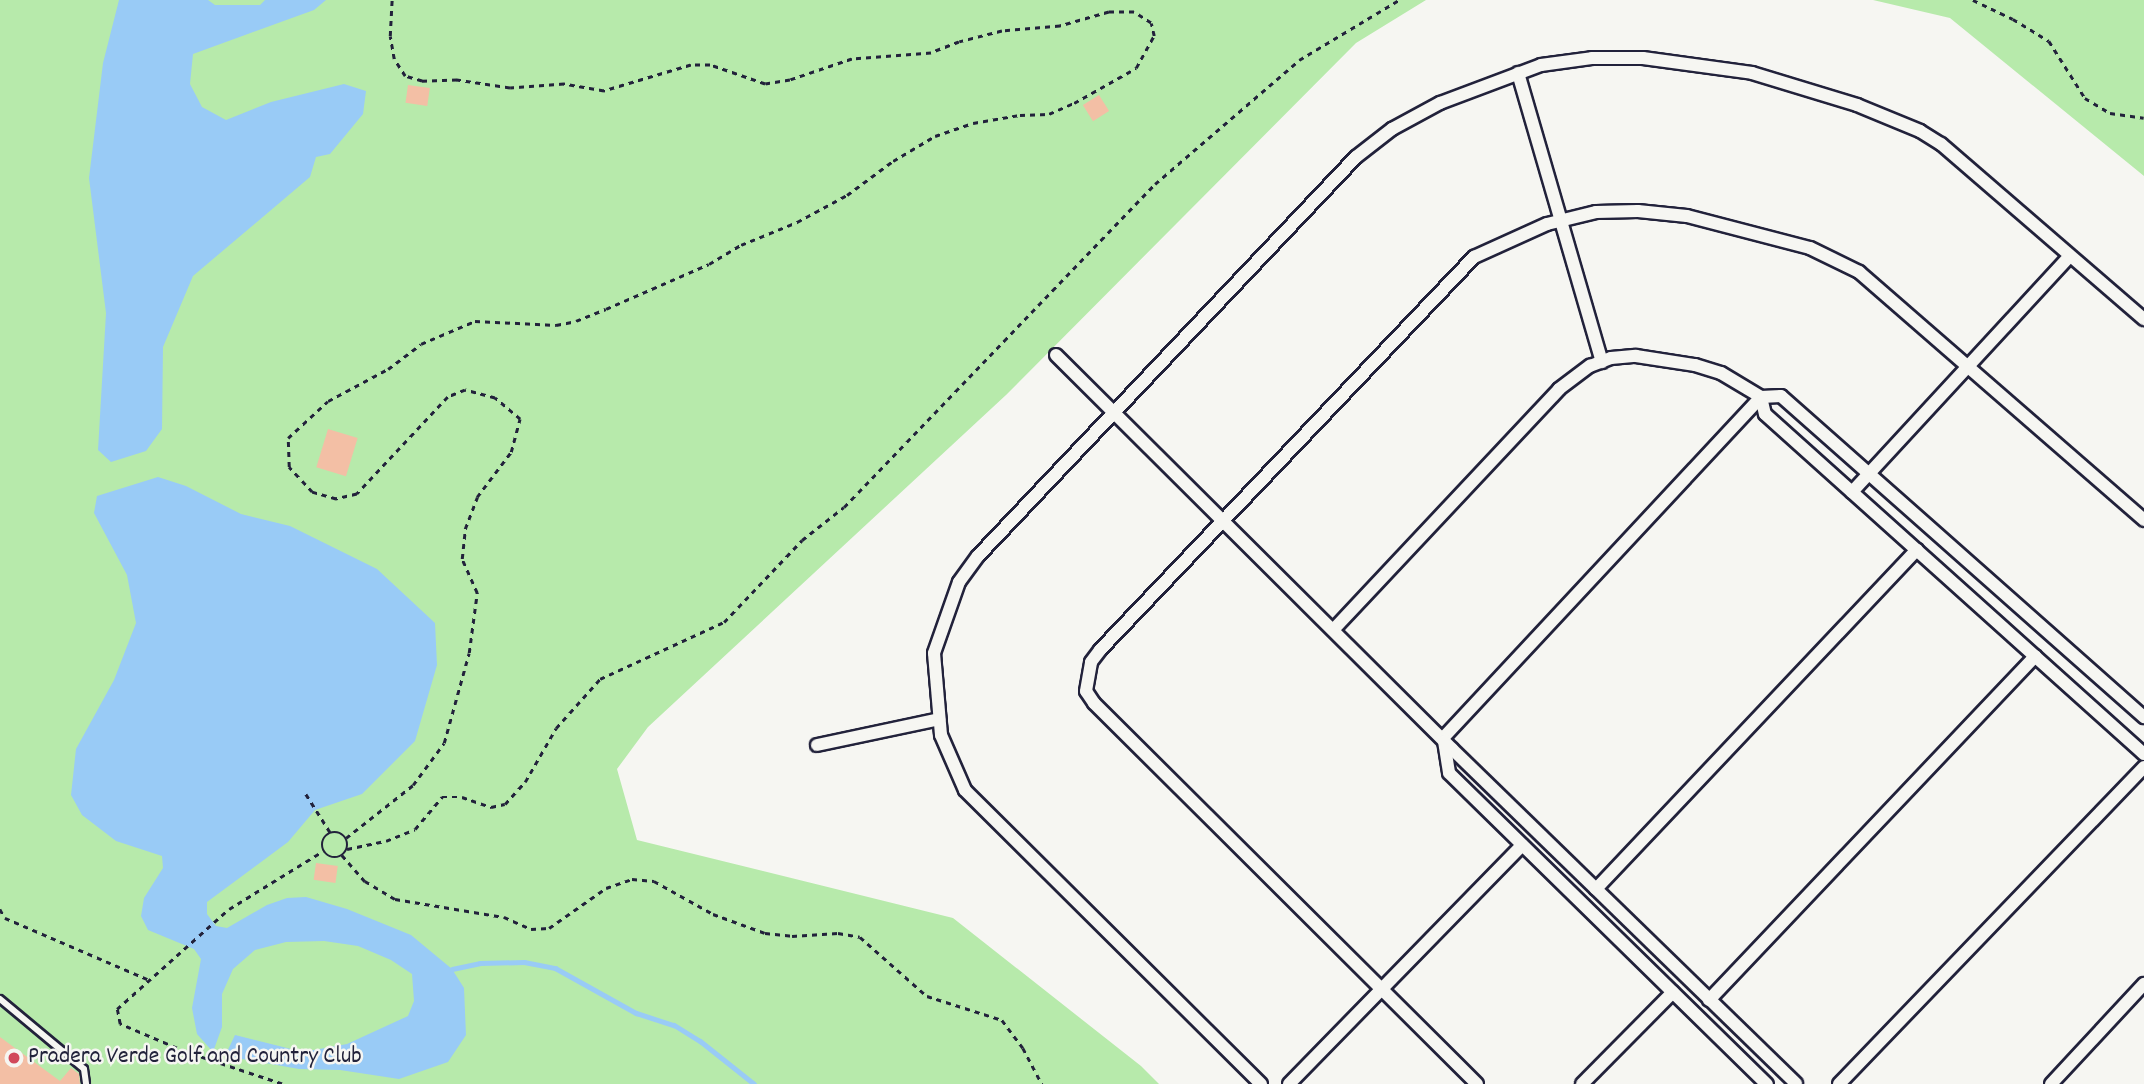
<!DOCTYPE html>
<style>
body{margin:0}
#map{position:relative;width:2144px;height:1084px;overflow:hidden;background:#f6f6f2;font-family:Dekko,sans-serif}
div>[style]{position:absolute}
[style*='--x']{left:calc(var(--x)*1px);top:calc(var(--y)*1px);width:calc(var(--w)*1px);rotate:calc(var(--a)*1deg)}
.green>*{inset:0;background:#b7eaab}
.water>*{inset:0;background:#99cbf6}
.stream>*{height:5px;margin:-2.5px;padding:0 2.5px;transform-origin:2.5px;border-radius:2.5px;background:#99cbf6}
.building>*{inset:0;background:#f3bfa5;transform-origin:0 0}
.path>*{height:2.5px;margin-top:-1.25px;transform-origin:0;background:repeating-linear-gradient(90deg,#22223b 0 5px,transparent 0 10px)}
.path>.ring{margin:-1.25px;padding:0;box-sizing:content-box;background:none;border:2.5px solid #22223b;border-radius:50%}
.roads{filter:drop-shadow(2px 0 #22223b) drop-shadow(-2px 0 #22223b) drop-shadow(0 2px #22223b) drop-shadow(0 -2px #22223b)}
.lane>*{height:6px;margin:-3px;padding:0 3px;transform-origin:3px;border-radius:3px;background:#f6f6f2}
.street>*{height:12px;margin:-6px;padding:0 6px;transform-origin:6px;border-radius:6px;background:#f6f6f2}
.dots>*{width:19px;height:19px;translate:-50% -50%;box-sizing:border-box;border:4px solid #f6f6f2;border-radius:50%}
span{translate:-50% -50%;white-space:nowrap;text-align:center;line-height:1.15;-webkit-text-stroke:5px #f6f6f2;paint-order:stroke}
.poi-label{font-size:24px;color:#22223b}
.left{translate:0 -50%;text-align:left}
</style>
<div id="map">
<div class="green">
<i style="clip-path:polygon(0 0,1426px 0,1356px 43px,1006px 395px,648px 727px,617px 769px,637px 840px,953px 918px,1141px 1066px,1159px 1084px,0 1084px)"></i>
<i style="clip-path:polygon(1873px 0,2144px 0,2144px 176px,1950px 18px)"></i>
</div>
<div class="water">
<i style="clip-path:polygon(119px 0,208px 0,215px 5px,260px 5px,265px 0,326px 0,314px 10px,193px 54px,190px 84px,202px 107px,226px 120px,271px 102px,344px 84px,366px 91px,363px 114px,330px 154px,316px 157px,310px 177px,193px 276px,163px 347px,162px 429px,146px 451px,111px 462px,98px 450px,106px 313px,89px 178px,103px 63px)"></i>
<i style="clip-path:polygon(158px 477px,186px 486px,241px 514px,290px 526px,377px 569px,435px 623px,437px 665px,415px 741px,362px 794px,315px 810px,288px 842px,207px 902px,207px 914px,216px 926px,227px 928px,267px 905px,287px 898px,306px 897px,347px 909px,411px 935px,452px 969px,464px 988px,466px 1035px,448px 1062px,399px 1079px,340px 1070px,299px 1069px,225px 1056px,235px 1035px,303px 1052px,347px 1044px,408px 1016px,414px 1001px,412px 974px,391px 960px,358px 946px,324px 941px,286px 942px,255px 950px,233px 969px,222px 994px,222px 1027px,213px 1052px,197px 1034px,192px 1008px,201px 959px,194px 949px,148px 930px,141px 916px,144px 898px,163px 868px,162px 856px,116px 841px,82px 815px,71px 795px,76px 749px,114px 680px,136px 623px,127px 575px,94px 513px,97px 496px)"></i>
</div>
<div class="stream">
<i style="--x:452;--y:969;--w:29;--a:-12"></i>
<i style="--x:480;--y:963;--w:44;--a:-1.3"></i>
<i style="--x:524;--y:962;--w:32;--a:11"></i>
<i style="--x:555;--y:968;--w:93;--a:29.1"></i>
<i style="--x:636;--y:1013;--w:40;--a:18"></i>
<i style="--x:674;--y:1025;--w:31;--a:32"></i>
<i style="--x:700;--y:1041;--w:69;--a:38.5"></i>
</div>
<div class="building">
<i style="left:408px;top:85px;width:22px;height:18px;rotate:8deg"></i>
<i style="left:1099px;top:95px;width:19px;height:19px;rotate:58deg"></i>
<i style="left:328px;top:429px;width:31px;height:40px;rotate:17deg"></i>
<i style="left:316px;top:863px;width:22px;height:17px;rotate:8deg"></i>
<i style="clip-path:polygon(0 1037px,60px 1081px,71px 1068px,79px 1074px,80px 1084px,0 1084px)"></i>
</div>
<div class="path">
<i style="--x:1973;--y:0;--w:44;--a:25.4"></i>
<i style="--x:2013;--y:19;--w:42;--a:31.4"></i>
<i style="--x:2049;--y:41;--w:67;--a:57.7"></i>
<i style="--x:2085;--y:98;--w:29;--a:31"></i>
<i style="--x:2110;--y:113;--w:34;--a:8"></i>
<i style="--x:306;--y:794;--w:45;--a:57.7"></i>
<i class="ring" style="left:322px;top:832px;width:23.5px;height:23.5px"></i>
<i style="--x:346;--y:838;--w:85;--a:-38.3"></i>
<i style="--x:413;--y:785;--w:52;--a:-53.6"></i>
<i style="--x:444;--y:743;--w:93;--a:-74.5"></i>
<i style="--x:469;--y:653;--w:61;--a:-82.4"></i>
<i style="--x:477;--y:593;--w:37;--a:-114"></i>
<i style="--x:462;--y:559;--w:30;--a:-84"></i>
<i style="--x:465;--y:529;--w:34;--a:-69"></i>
<i style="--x:477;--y:497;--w:56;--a:-52.9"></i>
<i style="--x:511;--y:452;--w:34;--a:-75"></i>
<i style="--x:520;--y:419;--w:33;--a:-140"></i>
<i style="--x:495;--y:398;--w:31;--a:-165"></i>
<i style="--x:465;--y:390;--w:18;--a:158"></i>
<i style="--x:448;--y:397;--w:133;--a:133.2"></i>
<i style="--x:357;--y:494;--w:22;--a:167"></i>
<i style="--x:336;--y:499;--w:25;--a:-164"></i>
<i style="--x:312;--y:492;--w:34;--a:-133"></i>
<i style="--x:289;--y:467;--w:29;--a:-92"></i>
<i style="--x:288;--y:438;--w:54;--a:-42.8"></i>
<i style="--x:328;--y:401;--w:68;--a:-28.1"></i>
<i style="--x:388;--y:369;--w:41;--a:-37.1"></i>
<i style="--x:421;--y:344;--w:59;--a:-23.1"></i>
<i style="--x:475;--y:321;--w:81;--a:2.8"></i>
<i style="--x:556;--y:325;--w:20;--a:-11"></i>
<i style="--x:576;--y:321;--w:32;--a:-22"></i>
<i style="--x:606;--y:309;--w:112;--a:-23.6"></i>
<i style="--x:709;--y:264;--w:37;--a:-31"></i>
<i style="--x:741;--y:245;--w:61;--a:-22.3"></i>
<i style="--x:797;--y:222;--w:57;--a:-28.4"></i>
<i style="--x:847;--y:195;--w:57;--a:-36.5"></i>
<i style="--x:893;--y:161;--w:49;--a:-30.8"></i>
<i style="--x:935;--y:136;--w:40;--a:-18.9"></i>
<i style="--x:973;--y:123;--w:48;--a:-9.7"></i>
<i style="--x:1020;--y:115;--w:29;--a:-2"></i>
<i style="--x:1049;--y:114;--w:27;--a:-24"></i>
<i style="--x:1074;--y:103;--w:71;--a:-29.4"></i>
<i style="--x:1136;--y:68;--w:37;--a:-61"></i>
<i style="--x:1154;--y:36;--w:13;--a:-103"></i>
<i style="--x:1151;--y:23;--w:20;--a:-147"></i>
<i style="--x:1134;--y:12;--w:25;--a:180"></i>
<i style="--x:1109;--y:12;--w:51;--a:164.1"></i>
<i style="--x:1060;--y:26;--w:58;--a:175.1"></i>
<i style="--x:1002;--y:31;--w:44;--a:165.7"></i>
<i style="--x:959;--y:42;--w:30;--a:159"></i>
<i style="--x:931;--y:53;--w:79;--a:175.7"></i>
<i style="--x:852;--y:59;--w:65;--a:161.3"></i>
<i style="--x:790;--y:80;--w:25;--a:171"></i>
<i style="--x:765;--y:84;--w:58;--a:-160.9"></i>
<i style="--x:710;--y:65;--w:19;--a:180"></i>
<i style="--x:691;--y:65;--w:91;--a:163.4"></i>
<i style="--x:604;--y:91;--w:41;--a:-170.1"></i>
<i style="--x:564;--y:84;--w:54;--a:175.8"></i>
<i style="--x:510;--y:88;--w:54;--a:-171.4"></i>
<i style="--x:457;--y:80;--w:35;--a:178"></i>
<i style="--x:422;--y:81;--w:18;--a:-164"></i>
<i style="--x:405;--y:76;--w:20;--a:-123"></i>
<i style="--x:394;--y:59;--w:23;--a:-100"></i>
<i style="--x:390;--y:36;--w:36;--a:-87"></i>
<i style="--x:347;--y:849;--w:40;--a:-12"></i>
<i style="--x:386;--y:841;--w:31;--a:-22"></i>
<i style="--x:415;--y:829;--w:42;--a:-49.8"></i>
<i style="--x:442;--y:797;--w:20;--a:0"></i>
<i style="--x:462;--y:797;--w:31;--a:19"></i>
<i style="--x:491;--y:807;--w:14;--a:-12"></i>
<i style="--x:505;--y:804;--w:30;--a:-48"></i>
<i style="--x:525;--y:782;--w:62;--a:-60.1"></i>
<i style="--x:556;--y:728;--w:66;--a:-48.1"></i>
<i style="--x:600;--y:679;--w:136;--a:-24.7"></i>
<i style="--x:724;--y:622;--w:113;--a:-46.4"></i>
<i style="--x:802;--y:540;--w:53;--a:-38.2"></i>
<i style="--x:844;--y:507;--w:448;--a:-46.1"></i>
<i style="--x:1155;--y:184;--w:190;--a:-40.7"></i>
<i style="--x:1299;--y:60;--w:117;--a:-31"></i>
<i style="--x:342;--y:855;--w:35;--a:49"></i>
<i style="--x:365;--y:881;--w:35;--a:31"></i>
<i style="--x:395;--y:899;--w:110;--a:9.4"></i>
<i style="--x:504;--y:917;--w:30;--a:24"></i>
<i style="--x:531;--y:929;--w:18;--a:-3"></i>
<i style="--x:549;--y:928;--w:70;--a:-35.1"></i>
<i style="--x:606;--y:888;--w:28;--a:-19"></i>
<i style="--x:632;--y:879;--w:22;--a:5"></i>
<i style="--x:654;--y:881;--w:68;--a:29.2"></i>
<i style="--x:713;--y:914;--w:55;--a:20.1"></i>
<i style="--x:765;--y:933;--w:27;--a:6"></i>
<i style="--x:792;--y:936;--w:46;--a:-3.7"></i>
<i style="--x:838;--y:933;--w:22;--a:10"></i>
<i style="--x:860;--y:937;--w:89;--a:41.4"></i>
<i style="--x:927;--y:996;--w:79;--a:17.7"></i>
<i style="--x:1002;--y:1020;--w:35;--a:53"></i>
<i style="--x:1023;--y:1048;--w:41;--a:62.2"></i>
<i style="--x:0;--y:909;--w:10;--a:61"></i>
<i style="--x:5;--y:918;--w:155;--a:23.2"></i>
<i style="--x:282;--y:1084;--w:101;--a:-161.6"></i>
<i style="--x:186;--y:1052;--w:72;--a:-157"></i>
<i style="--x:120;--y:1024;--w:15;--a:-101"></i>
<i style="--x:117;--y:1009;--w:150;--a:-41.8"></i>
<i style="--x:229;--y:909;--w:110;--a:-31.7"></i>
</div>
<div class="roads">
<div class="lane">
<i style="--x:0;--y:999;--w:109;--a:39.8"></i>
<i style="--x:84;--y:1069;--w:15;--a:82"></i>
</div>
<div class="street">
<i style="--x:1518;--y:73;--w:301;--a:73.8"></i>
<i style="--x:1056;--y:355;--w:559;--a:44.85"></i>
<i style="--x:1452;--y:749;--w:480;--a:44.2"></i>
<i style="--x:1761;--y:397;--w:17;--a:77"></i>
<i style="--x:1765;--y:414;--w:509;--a:41.9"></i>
<i style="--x:1852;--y:492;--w:321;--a:-47.3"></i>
<i style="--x:1334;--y:629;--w:329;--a:-46.8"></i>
<i style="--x:1559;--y:389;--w:39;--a:-37"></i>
<i style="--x:1590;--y:366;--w:22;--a:-21"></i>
<i style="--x:1611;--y:358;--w:25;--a:-5"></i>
<i style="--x:1636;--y:356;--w:60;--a:8.7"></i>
<i style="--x:1695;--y:365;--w:27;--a:17"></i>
<i style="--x:1721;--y:373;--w:47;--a:31"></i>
<i style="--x:1761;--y:397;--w:20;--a:-3"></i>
<i style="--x:1781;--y:396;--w:485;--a:41.5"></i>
<i style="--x:1444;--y:737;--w:465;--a:-47"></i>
<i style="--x:1444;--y:741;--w:32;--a:81"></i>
<i style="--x:1449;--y:773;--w:445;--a:44.4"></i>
<i style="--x:817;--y:745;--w:125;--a:-12"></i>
<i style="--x:1596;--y:889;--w:467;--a:-46.6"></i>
<i style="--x:1709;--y:1000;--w:474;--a:-46.5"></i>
<i style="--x:1261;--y:1084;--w:417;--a:-135.2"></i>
<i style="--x:965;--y:790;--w:60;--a:-113.6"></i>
<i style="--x:941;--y:735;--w:82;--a:-94.9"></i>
<i style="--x:934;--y:653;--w:75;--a:-70.6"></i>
<i style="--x:959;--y:582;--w:32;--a:-54"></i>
<i style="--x:978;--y:556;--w:550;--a:-46.55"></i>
<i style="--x:1356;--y:157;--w:46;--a:-37.9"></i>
<i style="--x:1392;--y:129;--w:55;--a:-28.4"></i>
<i style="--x:1440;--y:103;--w:108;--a:-20.6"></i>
<i style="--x:1541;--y:65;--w:51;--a:-7.8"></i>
<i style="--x:1592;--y:58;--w:51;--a:0"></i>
<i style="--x:1643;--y:58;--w:110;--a:7.8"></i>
<i style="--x:1752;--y:73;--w:110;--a:16.9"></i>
<i style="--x:1857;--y:105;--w:68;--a:22.4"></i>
<i style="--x:1920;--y:131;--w:25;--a:32"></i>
<i style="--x:1941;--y:144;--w:268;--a:40.8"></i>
<i style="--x:1289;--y:1084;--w:334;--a:-45.7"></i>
<i style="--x:1477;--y:1084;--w:540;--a:-135.15"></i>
<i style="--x:1094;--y:703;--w:14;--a:-124"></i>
<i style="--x:1086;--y:691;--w:29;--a:-80"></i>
<i style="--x:1091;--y:662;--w:15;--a:-53"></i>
<i style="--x:1100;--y:650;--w:543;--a:-46.42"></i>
<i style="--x:1474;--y:257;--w:80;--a:-24.3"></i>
<i style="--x:1547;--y:224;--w:50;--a:-13.8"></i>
<i style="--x:1596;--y:212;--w:42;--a:-1.4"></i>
<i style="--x:1638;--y:211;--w:49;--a:5.8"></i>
<i style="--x:1687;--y:216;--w:127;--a:14.6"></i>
<i style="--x:1810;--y:248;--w:55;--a:26.1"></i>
<i style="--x:1859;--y:272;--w:378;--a:41"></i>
<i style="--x:1582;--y:1084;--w:129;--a:-45.3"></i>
<i style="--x:1839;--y:1084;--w:440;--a:-46.1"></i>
<i style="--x:2051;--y:1084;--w:137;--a:-47.1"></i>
</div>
</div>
<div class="dots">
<i style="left:14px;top:1058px;background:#d1495b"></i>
</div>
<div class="poi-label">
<span class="left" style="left:28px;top:1058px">Pradera Verde Golf and Country Club</span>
</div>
</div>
